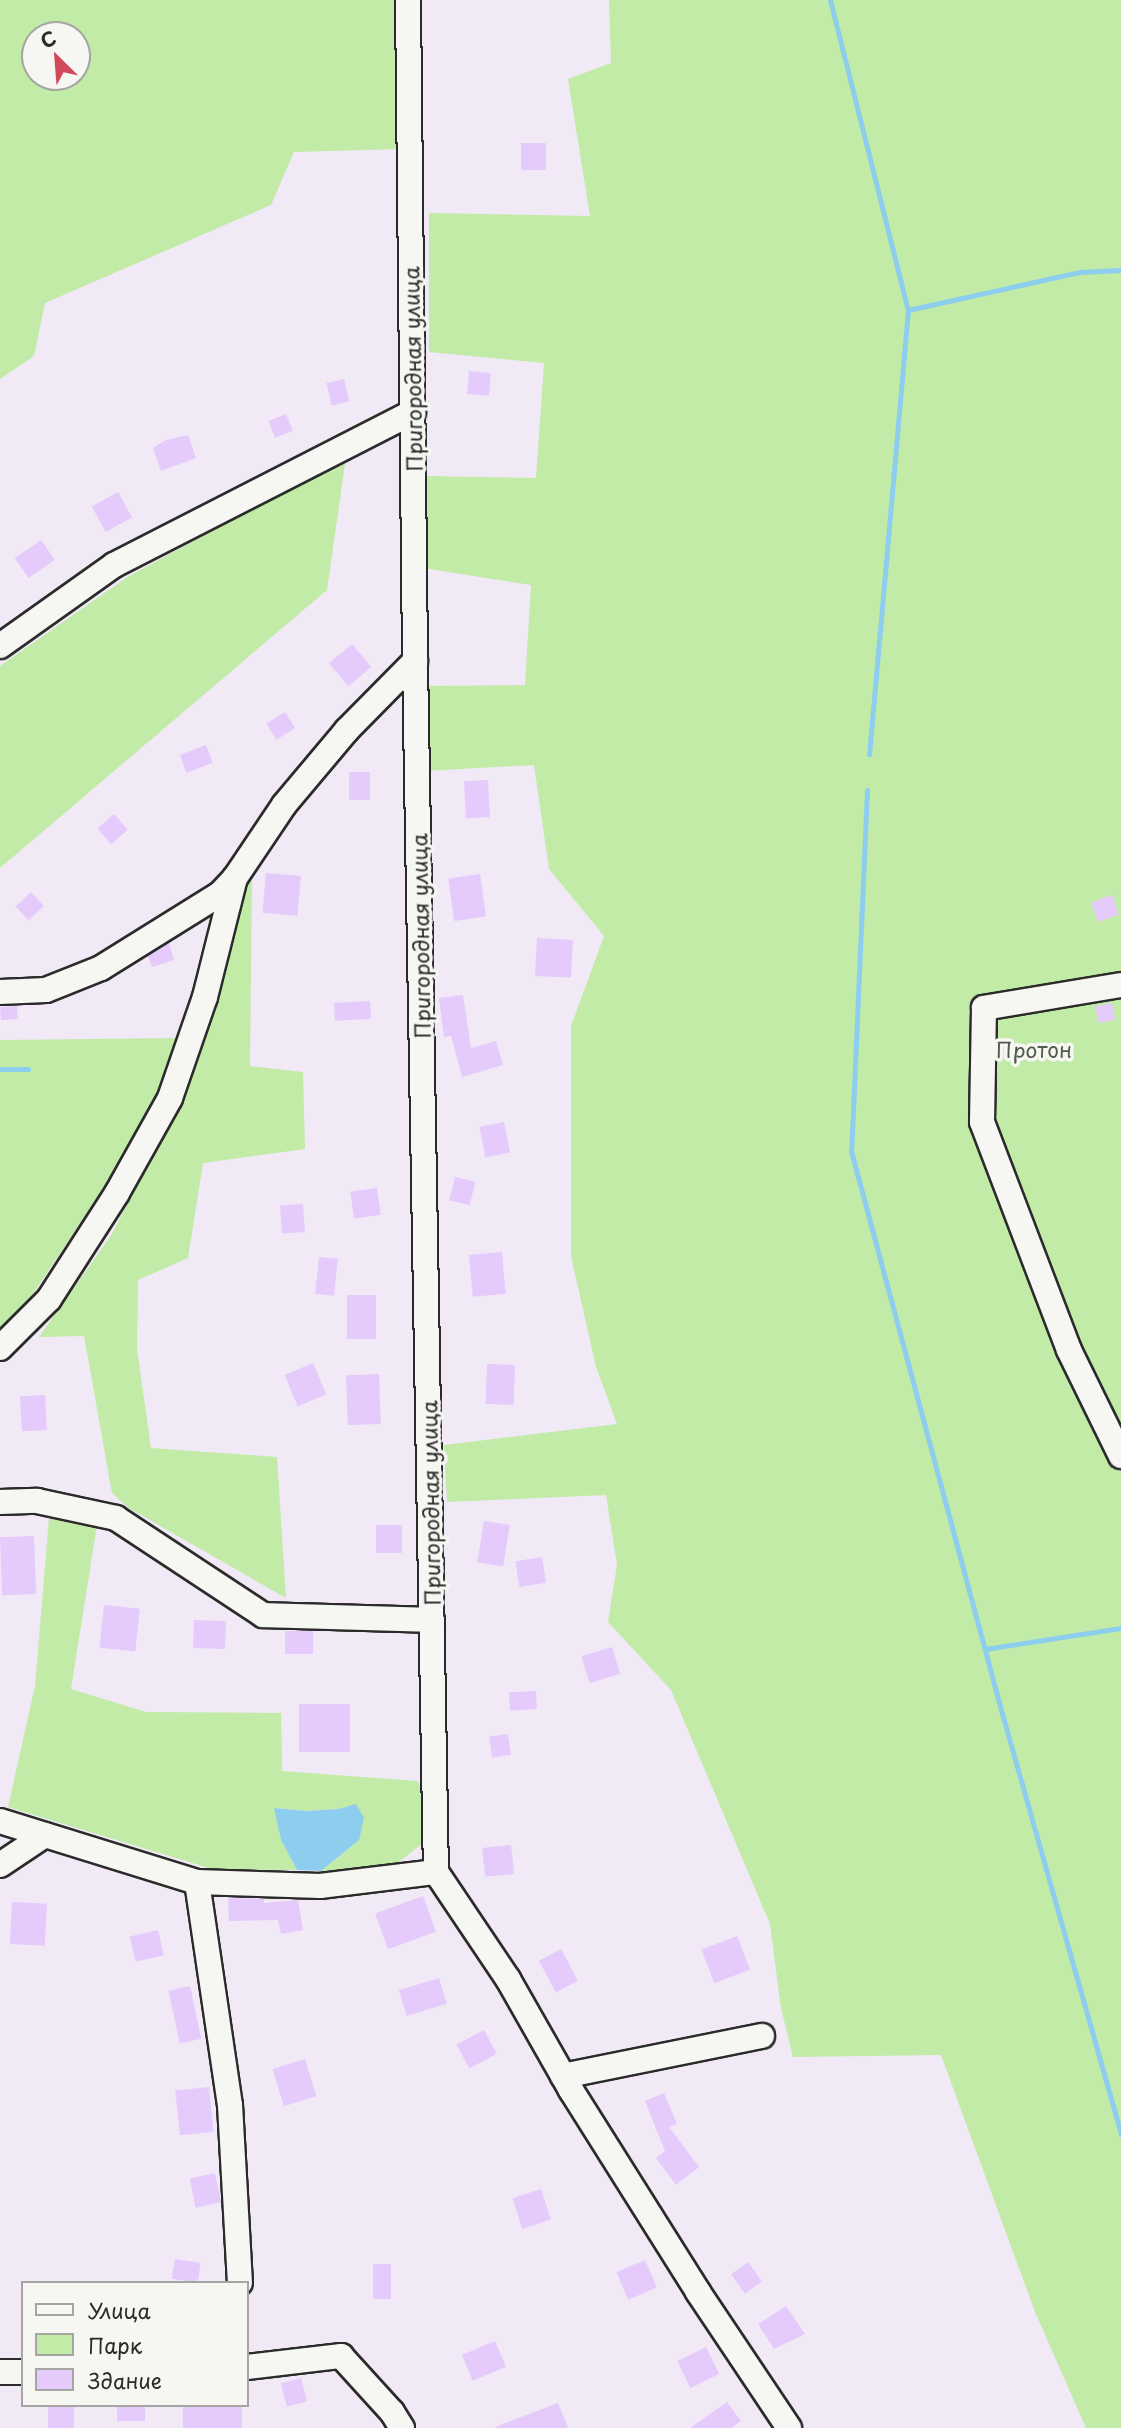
<!DOCTYPE html>
<meta charset="utf-8">
<style>
body{margin:0}
#map{position:relative;width:1121px;height:2428px;overflow:hidden;background:#f1e9f5;font-family:"Playpen Sans",sans-serif}
div>[style]{position:absolute}
[style*='--x']{left:calc(var(--x)*1px);top:calc(var(--y)*1px);width:calc(var(--w)*1px);rotate:calc(var(--a)*1deg)}
.green>*{inset:0;background:#c1eba7}
.water>*{inset:0;background:#8dceee}
.stream>*{height:5px;margin:-2.5px;padding:0 2.5px;transform-origin:2.5px;border-radius:2.5px;background:#8dceee}
.building>*{inset:0;background:#e4cbfb;transform-origin:0 0}
.roads{filter:drop-shadow(2px 0 #2b2b2b) drop-shadow(-2px 0 #2b2b2b) drop-shadow(0 2px #2b2b2b) drop-shadow(0 -2px #2b2b2b)}
.minor>*{height:24px;margin:-12px;padding:0 12px;transform-origin:12px;border-radius:12px;background:#f6f6f2}
span{translate:-50% -50%;white-space:nowrap;text-align:center;line-height:1.15;-webkit-text-stroke:7px #f6f6f2;paint-order:stroke}
.street-label{font-size:21px;color:#2b2b2b}
.park-label{font-size:21px;color:#505b4a}
.legend{position:absolute;left:21px;top:2281px;width:228px;height:126px;box-sizing:border-box;background:#f6f6f2;border:2px solid #a5a5a2;margin:0;padding:9px 12px;list-style:none;font-size:21px;color:#2b2b2b}
.legend li{display:flex;align-items:center;gap:14px;height:35px}
.legend b{width:35px;border:2px solid #a5a5a2}
.north{position:absolute;left:21px;top:21px;width:70px;height:70px;box-sizing:border-box;background:#f6f6f2;border:2px solid #a5a5a2;border-radius:50%;rotate:335deg;font-size:19px;font-weight:700;line-height:28px;text-align:center;color:#2b2b2b}
.north::after{content:'';display:block;margin:auto;width:24px;height:32px;background:#d1495b;clip-path:polygon(50% 0,100% 100%,50% 72%,0 100%)}
</style>
<div id="map">
<div class="green">
<i style="clip-path:polygon(evenodd,0 0,398px 0,402px 149px,294px 152px,271px 205px,45px 303px,34px 356px,0 379px,0 0,35px 35px,77px 35px,77px 77px,35px 77px,35px 35px)"></i>
<i style="clip-path:polygon(609px 0,1121px 0,1121px 2428px,1086px 2428px,1035px 2312px,941px 2055px,793px 2057px,781px 2008px,770px 1924px,671px 1690px,608px 1622px,617px 1565px,606px 1495px,447px 1502px,444px 1445px,617px 1424px,596px 1367px,571px 1256px,571px 1026px,604px 936px,549px 869px,534px 765px,424px 771px,425px 686px,525px 685px,531px 585px,423px 568px,424px 476px,536px 478px,544px 363px,429px 352px,429px 213px,590px 216px,568px 79px,611px 63px)"></i>
<i style="clip-path:polygon(346px 457px,327px 590px,0 868px,0 666px,126px 578px)"></i>
<i style="clip-path:polygon(252px 875px,250px 1066px,303px 1072px,305px 1149px,203px 1163px,188px 1258px,138px 1280px,137px 1349px,151px 1448px,277px 1457px,286px 1598px,129px 1508px,112px 1493px,84px 1336px,39px 1337px,112px 1234px,179px 1102px,243px 884px)"></i>
<i style="clip-path:polygon(182px 1038px,161px 1087px,102px 1190px,31px 1297px,0 1330px,0 1040px)"></i>
<i style="clip-path:polygon(49px 1518px,97px 1525px,71px 1689px,146px 1712px,281px 1713px,282px 1771px,417px 1781px,425px 1793px,424px 1842px,394px 1866px,321px 1871px,359px 1840px,339px 1809px,305px 1811px,275px 1808px,281px 1840px,297px 1870px,212px 1869px,8px 1807px,35px 1686px)"></i>
</div>
<div class="water">
<i style="clip-path:polygon(356px 1804px,364px 1818px,359px 1840px,321px 1871px,297px 1870px,281px 1840px,274px 1808px,306px 1811px,339px 1809px)"></i>
</div>
<div class="stream">
<i style="--x:830;--y:0;--w:320;--a:75.9"></i>
<i style="--x:908;--y:310;--w:446;--a:95"></i>
<i style="--x:908;--y:310;--w:176;--a:-12.5"></i>
<i style="--x:1080;--y:272;--w:41;--a:-2.8"></i>
<i style="--x:867;--y:790;--w:361;--a:92.5"></i>
<i style="--x:851;--y:1151;--w:579;--a:74.98"></i>
<i style="--x:1001;--y:1710;--w:441;--a:74.2"></i>
<i style="--x:0;--y:1069;--w:28;--a:0"></i>
<i style="--x:985;--y:1649;--w:138;--a:-8.8"></i>
</div>
<div class="building">
<i style="left:521px;top:143px;width:25px;height:27px"></i>
<i style="left:469px;top:371px;width:22px;height:23px;rotate:5deg"></i>
<i style="left:344px;top:379px;width:23px;height:18px;rotate:77deg"></i>
<i style="left:286px;top:414px;width:18px;height:19px;rotate:68deg"></i>
<i style="clip-path:polygon(188px 435px,196px 458px,161px 471px,153px 448px,166px 440px)"></i>
<i style="left:118px;top:492px;width:29px;height:30px;rotate:61deg"></i>
<i style="left:41px;top:540px;width:24px;height:32px;rotate:55deg"></i>
<i style="left:352px;top:644px;width:30px;height:30px;rotate:50deg"></i>
<i style="left:285px;top:712px;width:19px;height:22px;rotate:58deg"></i>
<i style="left:206px;top:745px;width:19px;height:28px;rotate:69deg"></i>
<i style="left:349px;top:772px;width:21px;height:28px"></i>
<i style="left:488px;top:780px;width:37px;height:24px;rotate:87deg"></i>
<i style="left:114px;top:814px;width:21px;height:22px;rotate:49deg"></i>
<i style="left:266px;top:873px;width:35px;height:40px;rotate:5deg"></i>
<i style="left:480px;top:874px;width:43px;height:32px;rotate:82deg"></i>
<i style="left:31px;top:892px;width:19px;height:21px;rotate:47deg"></i>
<i style="left:1112px;top:895px;width:21px;height:22px;rotate:71deg"></i>
<i style="left:537px;top:938px;width:36px;height:38px;rotate:3deg"></i>
<i style="clip-path:polygon(169px 943px,174px 960px,152px 967px,148px 956px)"></i>
<i style="clip-path:polygon(463px 995px,471px 1048px,496px 1041px,503px 1065px,462px 1077px,451px 1036px,444px 1037px,439px 998px)"></i>
<i style="left:370px;top:1001px;width:18px;height:36px;rotate:87deg"></i>
<i style="left:1112px;top:1003px;width:17px;height:17px;rotate:80deg"></i>
<i style="left:17px;top:1006px;width:13px;height:17px;rotate:86deg"></i>
<i style="left:504px;top:1122px;width:31px;height:25px;rotate:79deg"></i>
<i style="left:455px;top:1177px;width:21px;height:24px;rotate:14deg"></i>
<i style="left:377px;top:1188px;width:27px;height:27px;rotate:82deg"></i>
<i style="left:303px;top:1204px;width:28px;height:23px;rotate:86deg"></i>
<i style="left:502px;top:1252px;width:42px;height:33px;rotate:85deg"></i>
<i style="left:319px;top:1257px;width:19px;height:37px;rotate:6deg"></i>
<i style="left:347px;top:1295px;width:29px;height:44px"></i>
<i style="left:313px;top:1363px;width:34px;height:31px;rotate:67deg"></i>
<i style="left:487px;top:1364px;width:28px;height:40px;rotate:2deg"></i>
<i style="left:379px;top:1374px;width:50px;height:33px;rotate:88deg"></i>
<i style="left:45px;top:1395px;width:35px;height:25px;rotate:87deg"></i>
<i style="left:484px;top:1521px;width:26px;height:42px;rotate:9deg"></i>
<i style="left:376px;top:1525px;width:26px;height:28px"></i>
<i style="left:34px;top:1536px;width:58px;height:34px;rotate:88deg"></i>
<i style="left:542px;top:1557px;width:26px;height:27px;rotate:81deg"></i>
<i style="left:104px;top:1605px;width:36px;height:43px;rotate:6deg"></i>
<i style="left:194px;top:1620px;width:32px;height:28px;rotate:2deg"></i>
<i style="left:285px;top:1631px;width:28px;height:23px"></i>
<i style="left:612px;top:1647px;width:28px;height:32px;rotate:73deg"></i>
<i style="left:536px;top:1691px;width:18px;height:27px;rotate:87deg"></i>
<i style="left:299px;top:1704px;width:51px;height:48px"></i>
<i style="left:508px;top:1734px;width:21px;height:19px;rotate:82deg"></i>
<i style="left:511px;top:1845px;width:29px;height:29px;rotate:84deg"></i>
<i style="left:423px;top:1896px;width:38px;height:51px;rotate:70deg"></i>
<i style="clip-path:polygon(228px 1898px,264px 1899px,264px 1903px,298px 1900px,303px 1930px,281px 1934px,278px 1920px,229px 1921px)"></i>
<i style="left:12px;top:1902px;width:35px;height:42px;rotate:3deg"></i>
<i style="left:158px;top:1930px;width:26px;height:29px;rotate:77deg"></i>
<i style="left:737px;top:1936px;width:36px;height:38px;rotate:69deg"></i>
<i style="left:561px;top:1949px;width:36px;height:25px;rotate:62deg"></i>
<i style="left:439px;top:1978px;width:27px;height:42px;rotate:73deg"></i>
<i style="left:190px;top:1986px;width:54px;height:22px;rotate:78deg"></i>
<i style="left:484px;top:2030px;width:27px;height:31px;rotate:62deg"></i>
<i style="left:305px;top:2059px;width:39px;height:34px;rotate:73deg"></i>
<i style="left:209px;top:2087px;width:45px;height:34px;rotate:84deg"></i>
<i style="clip-path:polygon(664px 2093px,677px 2124px,669px 2127px,699px 2167px,676px 2185px,656px 2158px,665px 2151px,645px 2101px)"></i>
<i style="left:215px;top:2173px;width:30px;height:26px;rotate:78deg"></i>
<i style="left:541px;top:2189px;width:32px;height:30px;rotate:72deg"></i>
<i style="left:175px;top:2259px;width:26px;height:20px;rotate:9deg"></i>
<i style="left:645px;top:2260px;width:30px;height:31px;rotate:67deg"></i>
<i style="left:748px;top:2262px;width:24px;height:21px;rotate:54deg"></i>
<i style="left:373px;top:2264px;width:18px;height:35px"></i>
<i style="clip-path:polygon(786px 2306px,805px 2334px,774px 2349px,758px 2324px)"></i>
<i style="left:495px;top:2341px;width:28px;height:36px;rotate:67deg"></i>
<i style="left:706px;top:2347px;width:30px;height:32px;rotate:64deg"></i>
<i style="left:301px;top:2378px;width:24px;height:21px;rotate:75deg"></i>
<i style="clip-path:polygon(727px 2402px,741px 2421px,731px 2428px,690px 2428px)"></i>
<i style="clip-path:polygon(558px 2403px,568px 2428px,495px 2428px,495px 2427px)"></i>
<i style="left:48px;top:2405px;width:26px;height:23px"></i>
<i style="left:117px;top:2405px;width:28px;height:16px"></i>
<i style="left:183px;top:2405px;width:59px;height:23px"></i>
</div>
<div class="roads">
<div class="minor">
<i style="--x:408;--y:0;--w:661;--a:89.39"></i>
<i style="--x:415;--y:661;--w:1211;--a:89.01"></i>
<i style="--x:0;--y:646;--w:140;--a:-35.4"></i>
<i style="--x:114;--y:565;--w:336;--a:-27.1"></i>
<i style="--x:1121;--y:985;--w:139;--a:170.5"></i>
<i style="--x:984;--y:1008;--w:114;--a:91"></i>
<i style="--x:982;--y:1122;--w:244;--a:69.1"></i>
<i style="--x:1069;--y:1350;--w:118;--a:63.9"></i>
<i style="--x:0;--y:992;--w:46;--a:-2.5"></i>
<i style="--x:46;--y:990;--w:59;--a:-21.8"></i>
<i style="--x:101;--y:968;--w:140;--a:-31.9"></i>
<i style="--x:220;--y:894;--w:22;--a:-47"></i>
<i style="--x:235;--y:878;--w:88;--a:-56.1"></i>
<i style="--x:284;--y:805;--w:98;--a:-50"></i>
<i style="--x:347;--y:730;--w:97;--a:-45.4"></i>
<i style="--x:0;--y:1348;--w:69;--a:-45"></i>
<i style="--x:49;--y:1299;--w:126;--a:-57.3"></i>
<i style="--x:117;--y:1193;--w:109;--a:-60.8"></i>
<i style="--x:170;--y:1098;--w:107;--a:-70.9"></i>
<i style="--x:205;--y:997;--w:123;--a:-75.9"></i>
<i style="--x:0;--y:1502;--w:37;--a:-2"></i>
<i style="--x:37;--y:1501;--w:81;--a:12.1"></i>
<i style="--x:116;--y:1518;--w:176;--a:33.4"></i>
<i style="--x:263;--y:1615;--w:169;--a:1.7"></i>
<i style="--x:0;--y:1821;--w:206;--a:17.2"></i>
<i style="--x:197;--y:1882;--w:123;--a:1.9"></i>
<i style="--x:320;--y:1886;--w:117;--a:-6.9"></i>
<i style="--x:436;--y:1872;--w:129;--a:56.1"></i>
<i style="--x:508;--y:1979;--w:128;--a:60.4"></i>
<i style="--x:571;--y:2090;--w:239;--a:57.8"></i>
<i style="--x:698;--y:2292;--w:164;--a:56.2"></i>
<i style="--x:0;--y:1865;--w:54;--a:-33.7"></i>
<i style="--x:197;--y:1882;--w:225;--a:81.6"></i>
<i style="--x:230;--y:2105;--w:178;--a:86.8"></i>
<i style="--x:563;--y:2076;--w:203;--a:-11.4"></i>
<i style="--x:247;--y:2367;--w:95;--a:-6.7"></i>
<i style="--x:341;--y:2356;--w:76;--a:47.7"></i>
<i style="--x:392;--y:2412;--w:19;--a:58"></i>
<i style="--x:0;--y:2372;--w:23;--a:0"></i>
</div>
</div>
<div class="street-label">
<span style="left:412px;top:369px;rotate:-91deg">Пригородная улица</span>
<span style="left:420px;top:936px;rotate:-91deg">Пригородная улица</span>
<span style="left:430px;top:1503px;rotate:-91deg">Пригородная улица</span>
</div>
<div class="park-label">
<span style="left:1034px;top:1049px">Протон</span>
</div>
<ul class="legend">
<li><b style="height:9px;background:#f6f6f2"></b>Улица</li>
<li><b style="height:19px;background:#c1eba7"></b>Парк</li>
<li><b style="height:19px;background:#e4cbfb"></b>Здание</li>
</ul>
<div class="north">С</div>
</div>
